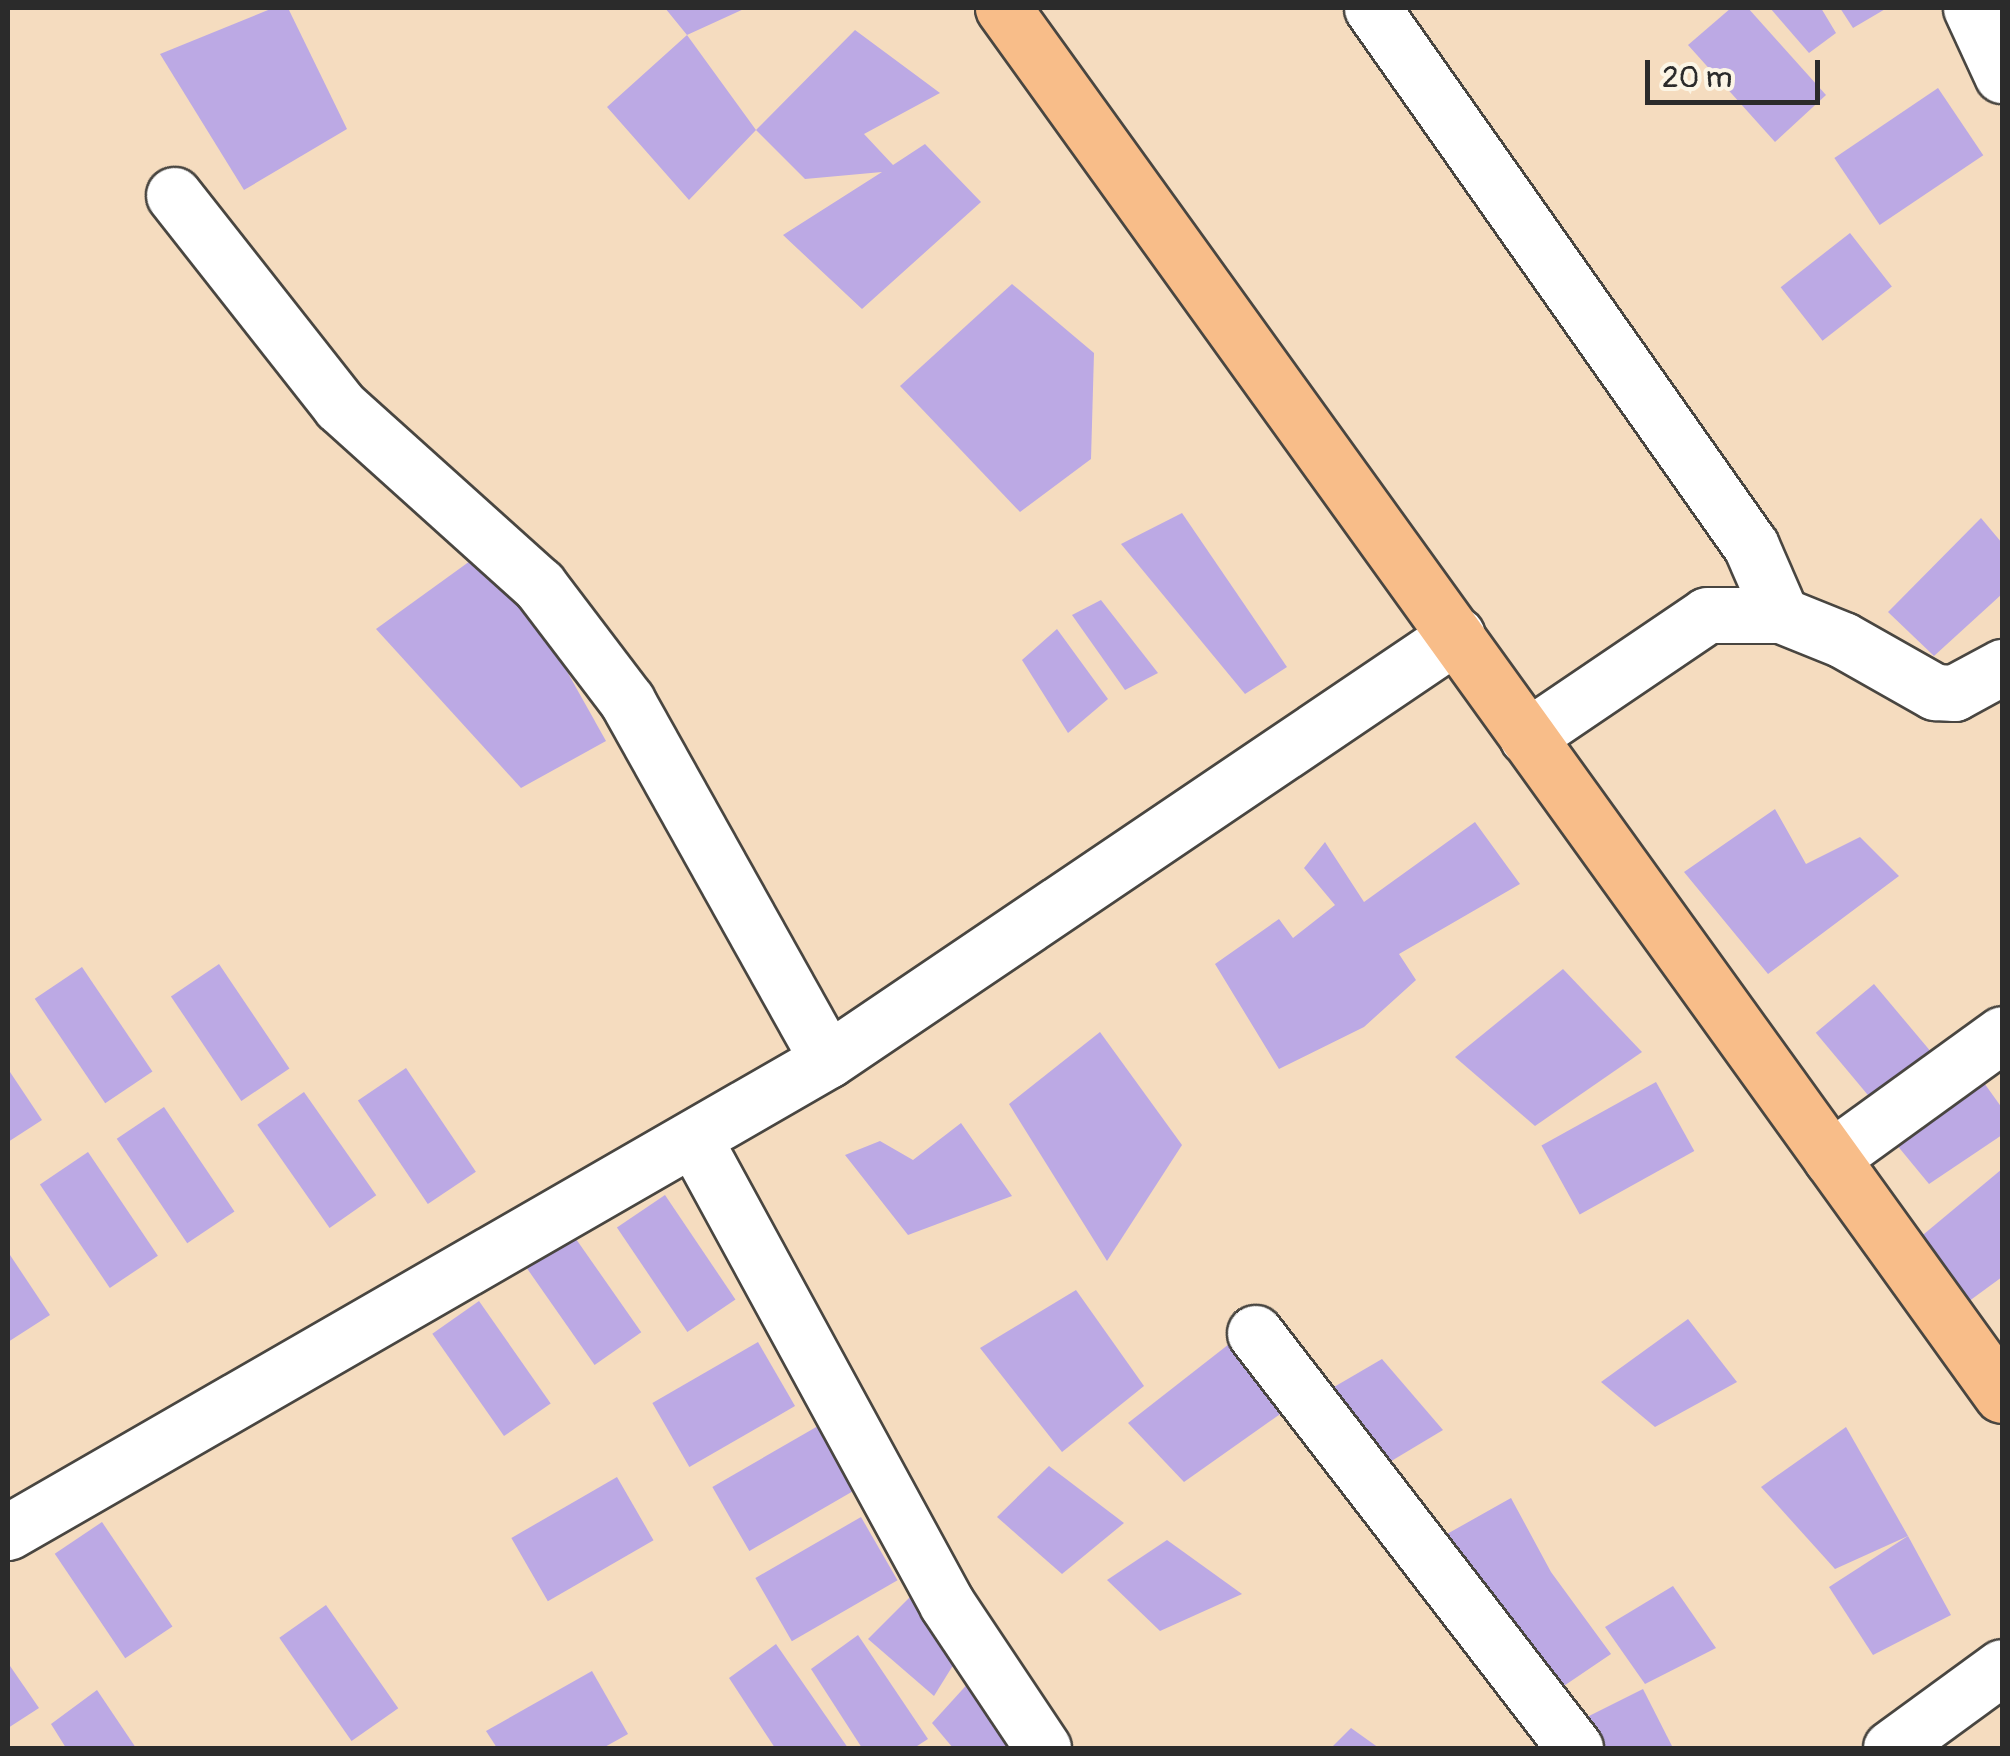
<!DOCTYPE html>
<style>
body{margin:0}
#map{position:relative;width:2010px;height:1756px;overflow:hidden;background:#f5dcbf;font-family:Pangolin,sans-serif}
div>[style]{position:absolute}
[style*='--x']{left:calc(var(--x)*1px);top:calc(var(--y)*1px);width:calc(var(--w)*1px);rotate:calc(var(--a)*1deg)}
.building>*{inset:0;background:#bca9e4;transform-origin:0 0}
.roads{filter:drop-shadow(2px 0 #494641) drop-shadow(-2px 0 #494641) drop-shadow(0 2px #494641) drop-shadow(0 -2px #494641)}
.minor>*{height:55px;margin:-27.5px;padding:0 27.5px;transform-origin:27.5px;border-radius:27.5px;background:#fff}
.primary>*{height:55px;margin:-27.5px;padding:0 27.5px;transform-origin:27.5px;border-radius:27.5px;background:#f8bd89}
span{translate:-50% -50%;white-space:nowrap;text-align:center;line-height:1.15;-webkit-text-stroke:8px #fcf5e5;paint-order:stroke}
.frame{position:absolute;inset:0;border:10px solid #2b2b2b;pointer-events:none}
.scale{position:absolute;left:1645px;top:60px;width:175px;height:45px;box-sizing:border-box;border:5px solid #2b2b2b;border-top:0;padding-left:12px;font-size:30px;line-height:35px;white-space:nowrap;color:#2b2b2b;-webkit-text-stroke:8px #fcf5e5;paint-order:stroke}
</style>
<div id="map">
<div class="building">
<i style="clip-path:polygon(273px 8px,288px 8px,347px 129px,244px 190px,160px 54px)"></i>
<i style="clip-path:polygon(665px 8px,746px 8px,687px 35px,756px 130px,689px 200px,607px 107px,687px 35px)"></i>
<i style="clip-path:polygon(1731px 8px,1748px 8px,1826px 95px,1775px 142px,1688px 45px)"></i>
<i style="clip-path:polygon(1770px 8px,1821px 8px,1836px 33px,1809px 53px)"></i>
<i style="clip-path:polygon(1840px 8px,1887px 8px,1853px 28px)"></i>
<i style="clip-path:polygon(855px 30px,940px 93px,864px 134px,893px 165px,925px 144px,981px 202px,862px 309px,783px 235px,882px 172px,805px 179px,756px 130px)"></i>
<i style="left:1938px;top:88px;width:81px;height:125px;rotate:56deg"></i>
<i style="left:1850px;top:233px;width:68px;height:88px;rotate:52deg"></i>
<i style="clip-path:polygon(1012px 284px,1094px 353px,1091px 459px,1020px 512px,900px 386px)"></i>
<i style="clip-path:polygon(1182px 513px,1287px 667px,1245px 694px,1121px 544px)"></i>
<i style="clip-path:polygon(1981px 518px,2002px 543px,2002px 594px,1934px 656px,1888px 612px)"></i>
<i style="clip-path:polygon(495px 543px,606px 741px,521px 788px,376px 629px)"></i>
<i style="clip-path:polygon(1101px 600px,1158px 673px,1125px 690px,1072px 615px)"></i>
<i style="clip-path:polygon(1057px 629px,1108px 699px,1068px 733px,1022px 660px)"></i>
<i style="clip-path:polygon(1775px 809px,1806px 864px,1860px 837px,1899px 876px,1768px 974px,1684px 872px)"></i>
<i style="clip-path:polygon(1475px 822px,1520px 884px,1399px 954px,1416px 980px,1364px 1027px,1279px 1069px,1215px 964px,1279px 919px,1293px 938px,1335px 905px,1304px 868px,1325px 842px,1364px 902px)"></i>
<i style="left:219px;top:964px;width:126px;height:58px;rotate:56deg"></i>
<i style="left:82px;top:967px;width:126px;height:57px;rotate:56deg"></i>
<i style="clip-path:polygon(1563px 969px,1642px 1052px,1535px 1126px,1455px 1057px)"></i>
<i style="left:1874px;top:984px;width:99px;height:76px;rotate:50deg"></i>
<i style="clip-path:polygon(1100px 1032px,1182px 1145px,1107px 1261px,1009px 1104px)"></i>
<i style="clip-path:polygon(1972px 1066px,2002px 1108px,2002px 1135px,1929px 1184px,1882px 1127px)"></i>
<i style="left:406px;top:1068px;width:125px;height:58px;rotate:56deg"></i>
<i style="clip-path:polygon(8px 1069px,42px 1120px,8px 1142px)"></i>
<i style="left:1656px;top:1082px;width:79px;height:131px;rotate:61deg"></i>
<i style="left:304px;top:1092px;width:126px;height:57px;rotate:55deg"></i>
<i style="left:164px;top:1107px;width:126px;height:57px;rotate:56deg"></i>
<i style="clip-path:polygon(961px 1123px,1012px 1196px,908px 1235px,845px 1155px,880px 1141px,913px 1160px)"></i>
<i style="left:88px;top:1152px;width:125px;height:58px;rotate:56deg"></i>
<i style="clip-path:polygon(2002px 1169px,2002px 1277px,1961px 1307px,1912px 1244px)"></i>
<i style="left:665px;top:1195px;width:126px;height:58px;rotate:56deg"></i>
<i style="left:569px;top:1229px;width:126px;height:57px;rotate:55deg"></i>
<i style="clip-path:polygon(8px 1252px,50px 1315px,8px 1342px)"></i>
<i style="clip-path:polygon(1076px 1290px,1144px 1386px,1062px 1452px,980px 1348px)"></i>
<i style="left:479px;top:1301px;width:125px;height:57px;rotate:55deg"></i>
<i style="clip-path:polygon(1688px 1319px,1737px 1382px,1655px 1427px,1601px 1382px)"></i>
<i style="clip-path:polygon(1247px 1330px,1293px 1405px,1184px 1482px,1128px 1423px)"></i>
<i style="left:758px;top:1342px;width:74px;height:122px;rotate:60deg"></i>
<i style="clip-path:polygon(1382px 1359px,1443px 1430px,1373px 1472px,1322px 1394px)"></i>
<i style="left:818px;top:1426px;width:74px;height:122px;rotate:60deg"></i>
<i style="clip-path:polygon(1846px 1427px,1908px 1536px,1835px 1569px,1761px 1487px)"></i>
<i style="clip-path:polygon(1049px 1466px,1124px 1523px,1062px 1574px,997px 1517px)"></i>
<i style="left:617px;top:1477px;width:73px;height:122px;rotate:60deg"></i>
<i style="clip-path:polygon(1511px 1498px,1551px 1572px,1611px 1654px,1549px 1696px,1431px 1543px)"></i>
<i style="left:861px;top:1517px;width:73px;height:122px;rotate:60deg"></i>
<i style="left:102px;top:1522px;width:126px;height:57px;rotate:56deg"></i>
<i style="clip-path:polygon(1908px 1536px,1951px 1615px,1873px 1655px,1829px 1587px)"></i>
<i style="clip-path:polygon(1167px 1540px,1242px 1594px,1160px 1631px,1107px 1580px)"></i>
<i style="clip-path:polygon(1673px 1586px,1716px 1648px,1645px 1684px,1605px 1627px)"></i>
<i style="clip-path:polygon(919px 1588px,965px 1646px,934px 1696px,868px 1639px)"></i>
<i style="left:326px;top:1605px;width:126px;height:57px;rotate:55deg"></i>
<i style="clip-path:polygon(858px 1635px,928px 1739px,914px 1748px,862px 1748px,811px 1669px)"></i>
<i style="clip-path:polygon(776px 1644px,848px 1748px,775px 1748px,729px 1678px)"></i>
<i style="clip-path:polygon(8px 1663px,39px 1708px,8px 1728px)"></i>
<i style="clip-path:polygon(592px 1671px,628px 1734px,603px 1748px,497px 1748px,486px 1731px)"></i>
<i style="clip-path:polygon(972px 1679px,1012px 1748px,953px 1748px,932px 1723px)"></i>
<i style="clip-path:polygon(1643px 1689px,1673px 1748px,1589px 1748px,1573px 1724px)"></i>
<i style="clip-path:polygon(97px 1690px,136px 1748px,66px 1748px,51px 1724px)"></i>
<i style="clip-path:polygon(1351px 1728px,1379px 1748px,1331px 1748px)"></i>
</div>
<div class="roads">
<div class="minor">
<i style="--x:1372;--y:8;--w:658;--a:54.84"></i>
<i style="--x:1751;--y:546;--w:75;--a:66.5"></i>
<i style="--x:1971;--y:8;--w:74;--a:65.2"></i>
<i style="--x:174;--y:195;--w:268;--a:51.8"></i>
<i style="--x:340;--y:406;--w:268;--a:42"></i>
<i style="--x:539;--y:585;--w:146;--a:52.8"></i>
<i style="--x:627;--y:701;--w:411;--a:60.8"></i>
<i style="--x:1527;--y:737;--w:217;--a:-34.1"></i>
<i style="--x:1707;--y:615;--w:74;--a:0"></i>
<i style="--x:1781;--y:615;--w:67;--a:22"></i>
<i style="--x:1843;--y:640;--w:106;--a:29.5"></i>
<i style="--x:1935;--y:692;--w:19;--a:3"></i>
<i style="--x:1954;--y:693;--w:55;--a:-28.4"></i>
<i style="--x:695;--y:1141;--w:527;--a:61.44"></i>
<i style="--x:947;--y:1604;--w:173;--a:56.3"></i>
<i style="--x:1831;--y:1158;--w:211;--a:-35.9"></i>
<i style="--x:1255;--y:1333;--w:524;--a:52.36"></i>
<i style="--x:8;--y:1532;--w:946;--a:-29.93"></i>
<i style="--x:828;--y:1060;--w:759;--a:-34.05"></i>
<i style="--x:1891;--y:1748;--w:137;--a:-36.1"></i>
</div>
<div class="primary">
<i style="--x:1003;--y:8;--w:1709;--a:54.24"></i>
</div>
</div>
<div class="frame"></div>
<div class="scale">20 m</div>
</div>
